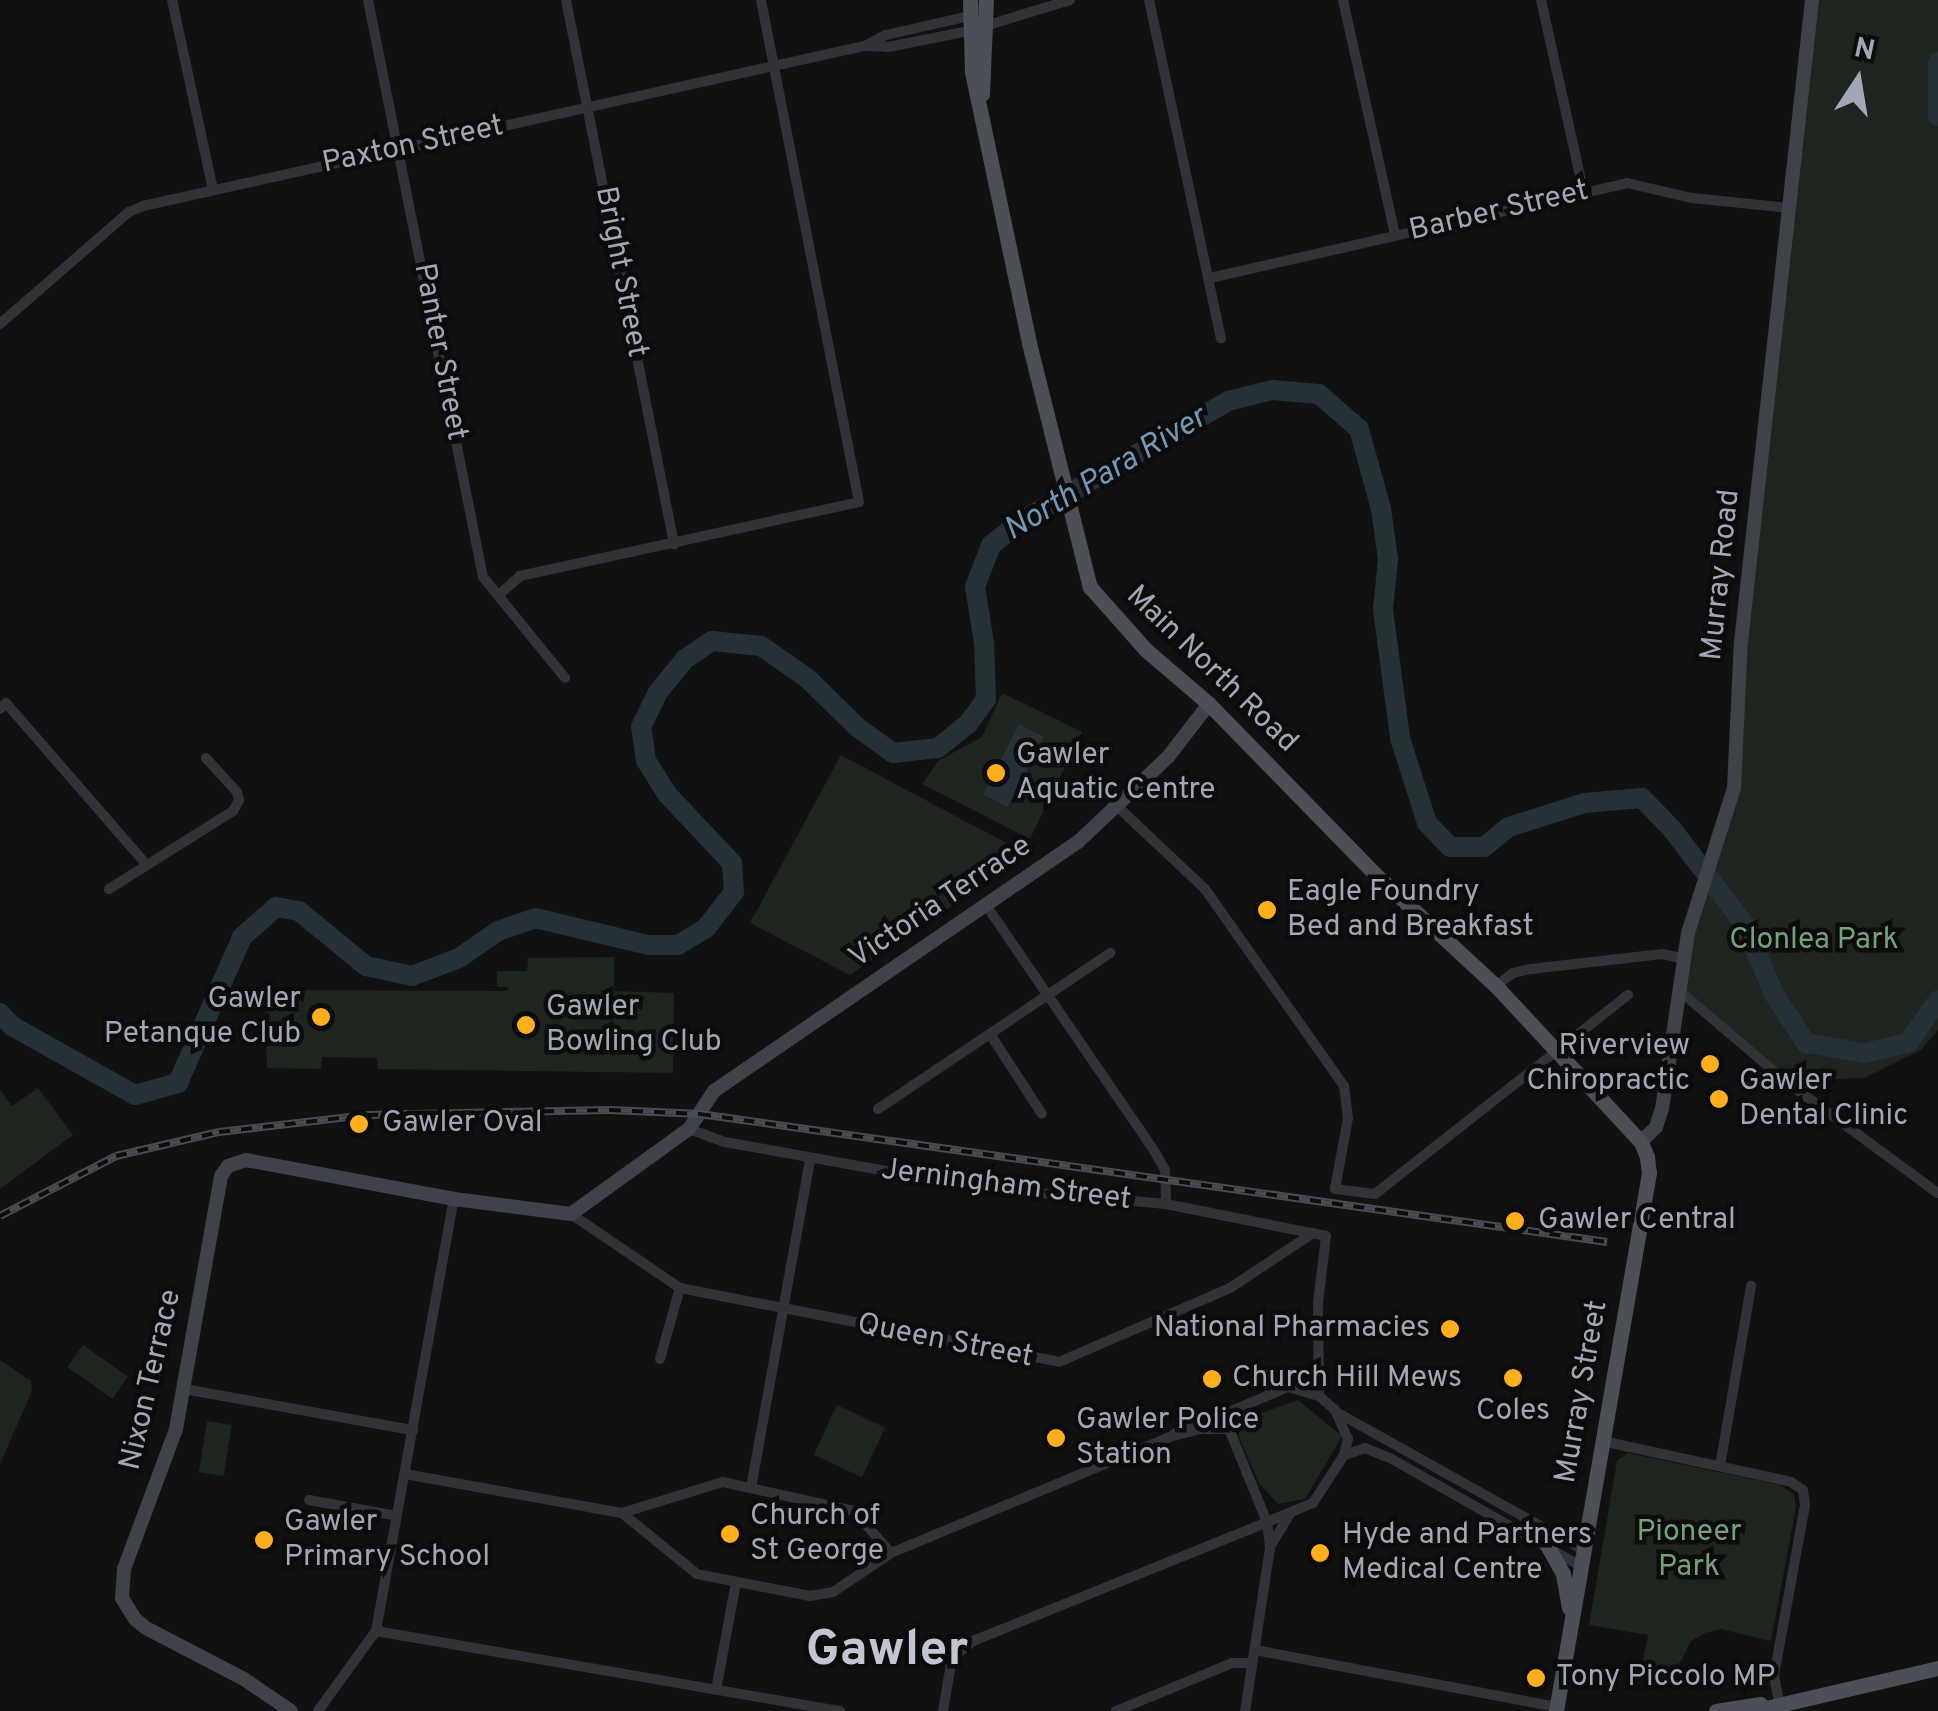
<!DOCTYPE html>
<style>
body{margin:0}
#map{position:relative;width:1938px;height:1711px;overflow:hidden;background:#111112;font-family:Overpass,sans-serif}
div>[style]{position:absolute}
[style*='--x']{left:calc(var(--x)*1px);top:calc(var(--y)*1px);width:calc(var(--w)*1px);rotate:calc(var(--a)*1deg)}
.green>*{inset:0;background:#1d251e;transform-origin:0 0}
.water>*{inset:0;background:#263037;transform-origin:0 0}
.river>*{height:20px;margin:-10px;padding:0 10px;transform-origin:10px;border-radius:10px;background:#263037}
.street>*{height:10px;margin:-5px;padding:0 5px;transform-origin:5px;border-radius:5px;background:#313338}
.secondary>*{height:14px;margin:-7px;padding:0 7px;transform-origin:7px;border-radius:7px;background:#3f4248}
.primary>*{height:15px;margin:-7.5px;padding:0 7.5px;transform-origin:7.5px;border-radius:7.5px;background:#4d4f57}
.rail>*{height:8px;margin-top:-4px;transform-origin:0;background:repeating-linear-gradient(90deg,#0c0c0d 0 11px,#484b51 0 22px);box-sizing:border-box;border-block:2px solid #484b51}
.dots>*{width:28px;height:28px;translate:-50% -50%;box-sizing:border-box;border:5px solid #0c0c0d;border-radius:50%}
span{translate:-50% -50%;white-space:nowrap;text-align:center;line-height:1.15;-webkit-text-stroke:9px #0c0c0d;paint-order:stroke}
.street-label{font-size:30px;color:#a1a7b4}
.poi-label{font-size:30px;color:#a1a7b4}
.left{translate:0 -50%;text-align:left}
.right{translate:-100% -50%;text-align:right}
.park-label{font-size:30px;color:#76a178}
.water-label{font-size:32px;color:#7497b3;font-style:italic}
.town-label{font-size:50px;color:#c2c6d0;font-weight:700}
.north{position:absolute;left:1808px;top:30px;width:100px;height:100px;-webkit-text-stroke:8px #0c0c0d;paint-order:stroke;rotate:12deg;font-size:28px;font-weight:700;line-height:40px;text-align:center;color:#a1a7b4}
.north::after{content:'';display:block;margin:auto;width:35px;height:45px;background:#a1a7b4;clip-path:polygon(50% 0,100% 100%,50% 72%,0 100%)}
</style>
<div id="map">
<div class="green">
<i style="clip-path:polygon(1812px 0,1938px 0,1938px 1030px,1921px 1050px,1865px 1078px,1789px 1081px,1681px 992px,1688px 933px,1730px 806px)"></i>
<i style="clip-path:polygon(1002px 693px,1082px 732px,1030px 839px,922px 784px,938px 761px,982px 737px)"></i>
<i style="clip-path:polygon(841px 755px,1027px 854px,850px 975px,750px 923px)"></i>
<i style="clip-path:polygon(614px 957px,614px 991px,674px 993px,673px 1073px,378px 1069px,377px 1058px,322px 1057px,321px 1069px,267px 1068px,265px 990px,507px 991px,508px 987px,497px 987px,497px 971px,527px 971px,528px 958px)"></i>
<i style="clip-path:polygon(38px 1088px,73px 1135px,0 1189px,0 1090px,12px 1106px)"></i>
<i style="left:83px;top:1345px;width:55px;height:27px;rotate:35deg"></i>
<i style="clip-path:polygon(0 1360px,31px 1381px,32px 1391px,0 1464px)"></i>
<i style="clip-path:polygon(1298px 1400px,1342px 1436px,1305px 1499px,1278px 1504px,1259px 1483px,1239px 1437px,1239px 1421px)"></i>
<i style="left:837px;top:1405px;width:53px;height:55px;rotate:25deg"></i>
<i style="left:207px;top:1421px;width:25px;height:52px;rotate:9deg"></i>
<i style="clip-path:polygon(1628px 1453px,1780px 1485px,1794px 1494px,1796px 1507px,1771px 1641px,1721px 1629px,1705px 1633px,1691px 1641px,1680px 1663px,1661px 1668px,1642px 1665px,1648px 1635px,1589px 1625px,1617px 1461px)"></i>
</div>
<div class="water">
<i style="left:1019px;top:724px;width:28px;height:79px;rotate:27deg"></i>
</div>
<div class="river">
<i style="--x:1938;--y:62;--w:54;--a:90"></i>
<i style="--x:0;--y:1013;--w:18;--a:47"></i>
<i style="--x:12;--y:1026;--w:141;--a:29.3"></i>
<i style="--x:135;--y:1095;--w:45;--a:-15.6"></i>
<i style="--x:178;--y:1083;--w:159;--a:-66.3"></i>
<i style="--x:242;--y:937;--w:45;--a:-41.4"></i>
<i style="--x:276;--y:907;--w:23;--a:10"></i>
<i style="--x:299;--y:911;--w:87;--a:39.4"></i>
<i style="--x:366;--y:966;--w:47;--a:12.3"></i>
<i style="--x:412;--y:976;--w:50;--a:-21"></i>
<i style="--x:459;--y:958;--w:47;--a:-34.7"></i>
<i style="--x:498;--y:931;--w:39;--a:-19"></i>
<i style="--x:535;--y:918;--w:116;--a:13.4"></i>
<i style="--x:648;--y:945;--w:30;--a:0"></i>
<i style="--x:678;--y:945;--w:33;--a:-31"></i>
<i style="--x:706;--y:928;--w:46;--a:-52.1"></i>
<i style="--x:734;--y:892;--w:29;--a:-94"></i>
<i style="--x:732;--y:863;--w:95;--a:-133.3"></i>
<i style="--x:667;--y:794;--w:39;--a:-122"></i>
<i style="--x:646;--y:761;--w:34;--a:-98"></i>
<i style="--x:641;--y:727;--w:39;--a:-64"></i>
<i style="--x:658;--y:692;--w:43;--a:-50.7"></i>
<i style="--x:685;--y:659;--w:32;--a:-34"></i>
<i style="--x:712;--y:641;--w:49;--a:5.8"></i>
<i style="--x:761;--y:646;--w:56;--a:34.8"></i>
<i style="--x:807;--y:678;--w:70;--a:44.4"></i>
<i style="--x:857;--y:727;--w:44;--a:35.8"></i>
<i style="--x:893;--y:753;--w:45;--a:-6.3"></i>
<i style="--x:938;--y:748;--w:38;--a:-39"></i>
<i style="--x:968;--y:724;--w:31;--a:-54"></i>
<i style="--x:986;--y:699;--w:56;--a:-92"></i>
<i style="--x:984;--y:643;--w:57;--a:-99.1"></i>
<i style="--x:975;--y:587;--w:45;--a:-69.1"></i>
<i style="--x:991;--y:545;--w:41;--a:-38"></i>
<i style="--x:1023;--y:520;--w:237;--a:-30.1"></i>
<i style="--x:1228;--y:401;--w:45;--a:-14"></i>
<i style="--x:1272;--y:390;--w:47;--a:4.9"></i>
<i style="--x:1319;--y:394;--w:53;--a:41.2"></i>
<i style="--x:1359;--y:429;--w:83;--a:74.6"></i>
<i style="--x:1381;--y:509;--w:50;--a:82"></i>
<i style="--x:1388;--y:559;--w:51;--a:95.6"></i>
<i style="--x:1383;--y:610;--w:129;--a:82.4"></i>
<i style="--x:1400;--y:738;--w:89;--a:72.4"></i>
<i style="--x:1427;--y:823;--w:33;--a:46"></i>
<i style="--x:1450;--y:847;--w:34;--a:0"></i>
<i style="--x:1484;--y:847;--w:32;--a:-39"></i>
<i style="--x:1509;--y:827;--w:79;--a:-17.7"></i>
<i style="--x:1584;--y:803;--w:58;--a:-4.9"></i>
<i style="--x:1642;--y:798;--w:43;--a:45.9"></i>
<i style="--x:1672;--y:829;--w:121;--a:52.8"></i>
<i style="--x:1745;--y:925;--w:75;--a:67.2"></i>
<i style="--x:1774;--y:994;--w:59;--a:56.9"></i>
<i style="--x:1806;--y:1043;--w:60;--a:9.6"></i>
<i style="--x:1865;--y:1053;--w:44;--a:-13.1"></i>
<i style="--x:1908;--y:1043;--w:52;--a:-55.1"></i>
</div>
<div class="street">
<i style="--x:172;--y:0;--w:194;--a:77.8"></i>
<i style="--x:368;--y:0;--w:588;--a:78.73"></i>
<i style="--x:483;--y:577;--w:130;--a:50.9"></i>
<i style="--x:566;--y:0;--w:555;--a:78.77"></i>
<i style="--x:1149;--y:0;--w:346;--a:78"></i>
<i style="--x:1343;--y:0;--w:241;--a:77.5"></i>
<i style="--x:1541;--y:0;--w:199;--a:77.5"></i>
<i style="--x:985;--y:26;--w:89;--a:-17"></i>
<i style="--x:865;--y:46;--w:24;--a:-28"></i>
<i style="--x:886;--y:35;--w:85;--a:-12.9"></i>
<i style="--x:1210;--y:278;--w:428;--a:-12.8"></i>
<i style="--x:1627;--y:183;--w:67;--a:13"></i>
<i style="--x:1692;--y:198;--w:98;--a:5.9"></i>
<i style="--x:0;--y:324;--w:171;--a:-41"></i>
<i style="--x:129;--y:212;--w:15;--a:-23"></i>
<i style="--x:143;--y:206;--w:739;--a:-12.51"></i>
<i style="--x:864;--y:46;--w:24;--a:2"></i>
<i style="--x:888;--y:47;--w:83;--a:-11.2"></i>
<i style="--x:500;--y:594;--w:27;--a:-42"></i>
<i style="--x:520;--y:576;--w:347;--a:-12.3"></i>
<i style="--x:859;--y:502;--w:511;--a:-101.05"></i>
<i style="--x:0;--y:709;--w:8;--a:-45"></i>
<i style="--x:6;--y:703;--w:212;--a:49"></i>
<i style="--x:1119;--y:808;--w:118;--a:43.3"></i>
<i style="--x:1205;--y:889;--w:241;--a:54.8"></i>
<i style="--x:1344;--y:1086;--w:32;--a:83"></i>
<i style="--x:1348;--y:1118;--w:72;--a:100.4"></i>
<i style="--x:1335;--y:1189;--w:40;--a:7.1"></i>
<i style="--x:1375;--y:1194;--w:322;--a:-38.2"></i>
<i style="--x:109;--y:889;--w:146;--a:-32.2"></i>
<i style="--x:233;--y:811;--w:13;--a:-61"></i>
<i style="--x:239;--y:800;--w:8;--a:-104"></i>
<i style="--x:237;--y:792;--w:46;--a:-132.4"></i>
<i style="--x:986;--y:905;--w:296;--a:55.6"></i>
<i style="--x:1153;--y:1149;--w:24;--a:60"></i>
<i style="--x:1165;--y:1170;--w:34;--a:88"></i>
<i style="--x:1496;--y:986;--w:21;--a:-37"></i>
<i style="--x:1513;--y:973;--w:18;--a:-13"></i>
<i style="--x:1531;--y:969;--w:132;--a:-6.5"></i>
<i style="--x:1662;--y:954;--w:24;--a:12"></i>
<i style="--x:1681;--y:992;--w:140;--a:40.4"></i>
<i style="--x:1788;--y:1083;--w:186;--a:36.3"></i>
<i style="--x:990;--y:1034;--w:95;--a:57"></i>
<i style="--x:878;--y:1109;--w:280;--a:-33.9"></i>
<i style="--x:689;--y:1129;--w:38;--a:20"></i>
<i style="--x:725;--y:1142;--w:259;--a:10.2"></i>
<i style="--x:980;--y:1188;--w:187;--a:4.9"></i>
<i style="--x:1166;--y:1204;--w:163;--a:11.3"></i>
<i style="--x:1326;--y:1236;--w:67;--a:96.8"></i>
<i style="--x:1318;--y:1303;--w:93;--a:89.4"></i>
<i style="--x:571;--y:1214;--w:132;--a:34.2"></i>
<i style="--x:680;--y:1288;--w:386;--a:11"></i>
<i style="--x:1059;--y:1362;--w:186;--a:-23.4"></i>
<i style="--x:1230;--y:1288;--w:100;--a:-33.5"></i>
<i style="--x:660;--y:1359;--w:74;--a:-74.3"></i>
<i style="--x:1288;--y:1387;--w:32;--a:16"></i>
<i style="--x:1319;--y:1396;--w:21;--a:41"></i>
<i style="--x:1335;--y:1410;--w:32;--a:66"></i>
<i style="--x:1348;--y:1439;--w:16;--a:104"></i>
<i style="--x:1344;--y:1455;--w:57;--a:122.9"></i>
<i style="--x:1313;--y:1503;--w:50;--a:157.6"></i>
<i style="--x:1267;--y:1522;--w:95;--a:-112.2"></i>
<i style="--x:1231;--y:1434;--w:23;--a:-90"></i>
<i style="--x:1231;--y:1411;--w:62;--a:-22.8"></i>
<i style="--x:184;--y:1389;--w:233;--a:10.2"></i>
<i style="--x:1340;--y:1414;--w:278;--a:29.2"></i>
<i style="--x:1174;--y:1434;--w:37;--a:-31"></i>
<i style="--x:1206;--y:1415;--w:25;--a:-9"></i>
<i style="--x:1602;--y:1441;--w:193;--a:12.2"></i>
<i style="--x:1791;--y:1482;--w:14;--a:34"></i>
<i style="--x:1803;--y:1490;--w:15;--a:82"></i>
<i style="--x:1805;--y:1505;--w:174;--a:100.3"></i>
<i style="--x:1774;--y:1676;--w:26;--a:79"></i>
<i style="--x:1344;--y:1455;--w:22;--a:-18"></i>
<i style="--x:1365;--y:1448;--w:27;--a:22"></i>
<i style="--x:1390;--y:1458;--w:219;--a:29.6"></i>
<i style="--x:1720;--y:1466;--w:183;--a:-80.2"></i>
<i style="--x:405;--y:1474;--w:220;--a:10.2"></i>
<i style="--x:723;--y:1482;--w:134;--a:12.5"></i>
<i style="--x:854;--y:1511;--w:56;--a:48.6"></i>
<i style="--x:891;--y:1553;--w:70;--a:146.1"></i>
<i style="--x:833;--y:1592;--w:23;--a:170"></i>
<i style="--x:810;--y:1596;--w:115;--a:-169"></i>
<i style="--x:697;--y:1574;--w:97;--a:-140.9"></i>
<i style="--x:622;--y:1513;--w:106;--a:-17.1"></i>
<i style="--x:751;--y:1488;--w:334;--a:-79.8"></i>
<i style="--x:309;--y:1500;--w:89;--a:10.3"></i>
<i style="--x:1270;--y:1547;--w:37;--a:-59"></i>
<i style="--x:891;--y:1553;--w:301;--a:-22.6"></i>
<i style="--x:1169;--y:1437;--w:32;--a:-14"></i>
<i style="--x:1200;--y:1429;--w:30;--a:0"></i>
<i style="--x:376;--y:1631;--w:471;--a:9.8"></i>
<i style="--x:1255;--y:1650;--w:307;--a:10.7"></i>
<i style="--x:716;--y:1690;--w:110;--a:-79.5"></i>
<i style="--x:318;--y:1711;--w:99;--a:-54.1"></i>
<i style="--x:376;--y:1631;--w:439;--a:-79.8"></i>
<i style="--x:943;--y:1711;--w:54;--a:-80.4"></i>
<i style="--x:952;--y:1658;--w:27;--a:-39"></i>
<i style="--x:973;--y:1641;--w:317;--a:-22"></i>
<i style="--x:1267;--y:1522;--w:26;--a:83"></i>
<i style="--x:1270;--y:1548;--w:165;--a:98.7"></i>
<i style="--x:1116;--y:1711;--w:126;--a:-22.5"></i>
<i style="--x:1232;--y:1663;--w:20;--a:0"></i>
</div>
<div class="secondary">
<i style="--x:1641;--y:1142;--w:21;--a:-45"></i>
<i style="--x:1656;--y:1127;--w:19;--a:-72"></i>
<i style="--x:1662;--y:1109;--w:178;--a:-81.6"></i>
<i style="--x:1688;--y:933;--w:152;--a:-72.4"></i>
<i style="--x:1734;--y:788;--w:146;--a:-87.3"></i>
<i style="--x:1741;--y:642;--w:646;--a:-83.69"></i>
<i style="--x:291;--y:1711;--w:57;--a:-145.8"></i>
<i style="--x:244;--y:1679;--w:110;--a:-152.5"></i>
<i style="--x:146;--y:1628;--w:14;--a:-141"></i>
<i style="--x:135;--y:1619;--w:25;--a:-122"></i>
<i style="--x:122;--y:1598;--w:29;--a:-86"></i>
<i style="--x:124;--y:1569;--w:149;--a:-69.6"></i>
<i style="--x:176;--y:1429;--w:257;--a:-79.9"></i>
<i style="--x:221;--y:1176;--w:12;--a:-55"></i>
<i style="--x:228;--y:1166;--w:19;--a:-18"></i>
<i style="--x:246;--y:1160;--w:212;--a:10.6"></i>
<i style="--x:454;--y:1199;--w:118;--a:7.3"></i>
<i style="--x:571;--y:1214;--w:145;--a:-35.8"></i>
<i style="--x:689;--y:1129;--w:45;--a:-56.7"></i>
<i style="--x:714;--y:1091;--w:441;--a:-34.4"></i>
<i style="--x:1078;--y:842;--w:124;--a:-43.4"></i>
<i style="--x:1168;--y:757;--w:67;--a:-52.3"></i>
</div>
<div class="primary">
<i style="--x:970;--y:0;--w:72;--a:88.4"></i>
<i style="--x:972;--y:72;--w:277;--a:78.1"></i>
<i style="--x:1029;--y:343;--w:252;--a:76"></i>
<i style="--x:1090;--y:587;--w:84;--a:48.4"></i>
<i style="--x:1146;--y:650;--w:83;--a:40.6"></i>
<i style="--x:1209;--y:704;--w:239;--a:45.7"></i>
<i style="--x:1376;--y:875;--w:163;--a:42.8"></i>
<i style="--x:1496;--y:986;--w:213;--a:47.1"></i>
<i style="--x:1641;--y:1142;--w:16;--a:68"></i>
<i style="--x:1647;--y:1157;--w:16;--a:83"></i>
<i style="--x:1649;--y:1173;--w:546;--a:99.81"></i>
<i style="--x:982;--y:94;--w:94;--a:-87.6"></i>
<i style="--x:1546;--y:1543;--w:35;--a:61"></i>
<i style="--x:1563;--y:1574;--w:34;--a:80"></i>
<i style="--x:1716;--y:1711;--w:45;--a:-9"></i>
<i style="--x:1753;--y:1711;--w:190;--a:-13.1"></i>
</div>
<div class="rail">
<i style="--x:0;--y:1216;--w:131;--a:-27.3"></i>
<i style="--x:116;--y:1156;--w:106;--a:-13.1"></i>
<i style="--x:219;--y:1132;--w:149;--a:-6.6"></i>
<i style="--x:367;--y:1115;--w:243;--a:-1.2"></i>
<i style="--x:610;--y:1110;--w:90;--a:2.5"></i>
<i style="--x:700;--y:1114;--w:916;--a:8.03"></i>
</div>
<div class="dots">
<i style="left:996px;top:773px;background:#ffae1c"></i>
<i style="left:1267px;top:910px;background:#ffae1c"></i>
<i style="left:321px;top:1017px;background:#ffae1c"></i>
<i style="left:526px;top:1025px;background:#ffae1c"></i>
<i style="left:1710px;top:1064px;background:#ffae1c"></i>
<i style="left:1719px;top:1099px;background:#ffae1c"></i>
<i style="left:359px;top:1124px;background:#ffae1c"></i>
<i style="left:1515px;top:1221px;background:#ffae1c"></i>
<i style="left:1450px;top:1329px;background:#ffae1c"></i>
<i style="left:1513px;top:1378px;background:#ffae1c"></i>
<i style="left:1212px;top:1379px;background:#ffae1c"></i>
<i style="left:1056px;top:1438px;background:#ffae1c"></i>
<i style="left:730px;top:1534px;background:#ffae1c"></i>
<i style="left:264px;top:1540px;background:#ffae1c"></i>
<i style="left:1320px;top:1553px;background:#ffae1c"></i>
<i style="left:1536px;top:1678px;background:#ffae1c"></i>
</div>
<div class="street-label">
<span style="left:413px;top:146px;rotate:-12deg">Paxton Street</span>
<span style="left:1499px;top:212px;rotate:-13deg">Barber Street</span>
<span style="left:620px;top:272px;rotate:79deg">Bright Street</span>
<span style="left:439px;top:352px;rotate:79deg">Panter Street</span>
<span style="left:1722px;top:575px;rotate:-84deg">Murray Road</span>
<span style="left:1211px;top:670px;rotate:44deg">Main North Road</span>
<span style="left:941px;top:903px;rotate:-34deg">Victoria Terrace</span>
<span style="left:1006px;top:1186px;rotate:7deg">Jerningham Street</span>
<span style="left:945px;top:1342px;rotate:11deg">Queen Street</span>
<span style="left:152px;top:1380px;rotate:-77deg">Nixon Terrace</span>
<span style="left:1583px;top:1392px;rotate:-80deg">Murray Street</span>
</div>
<div class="poi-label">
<span class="left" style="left:1016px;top:773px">Gawler<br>Aquatic Centre</span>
<span class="left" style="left:1287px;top:910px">Eagle Foundry<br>Bed and Breakfast</span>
<span class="right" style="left:301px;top:1017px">Gawler<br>Petanque Club</span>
<span class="left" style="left:546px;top:1025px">Gawler<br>Bowling Club</span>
<span class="right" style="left:1690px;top:1064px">Riverview<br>Chiropractic</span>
<span class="left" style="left:1739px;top:1099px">Gawler<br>Dental Clinic</span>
<span class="left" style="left:382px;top:1124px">Gawler Oval</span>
<span class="left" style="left:1538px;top:1221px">Gawler Central</span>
<span class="right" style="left:1430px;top:1329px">National Pharmacies</span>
<span class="left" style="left:1232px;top:1379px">Church Hill Mews</span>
<span style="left:1513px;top:1412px">Coles</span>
<span class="left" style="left:1076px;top:1438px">Gawler Police<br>Station</span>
<span class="left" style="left:750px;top:1534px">Church of<br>St George</span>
<span class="left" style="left:284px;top:1540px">Gawler<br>Primary School</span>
<span class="left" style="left:1342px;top:1553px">Hyde and Partners<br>Medical Centre</span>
<span class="left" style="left:1556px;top:1678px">Tony Piccolo MP</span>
</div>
<div class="park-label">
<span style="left:1814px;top:941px">Clonlea Park</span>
<span style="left:1689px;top:1550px">Pioneer<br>Park</span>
</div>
<div class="water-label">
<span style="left:1106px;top:475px;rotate:-31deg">North Para River</span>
</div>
<div class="town-label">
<span style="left:887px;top:1652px">Gawler</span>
</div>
<div class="north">N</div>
</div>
